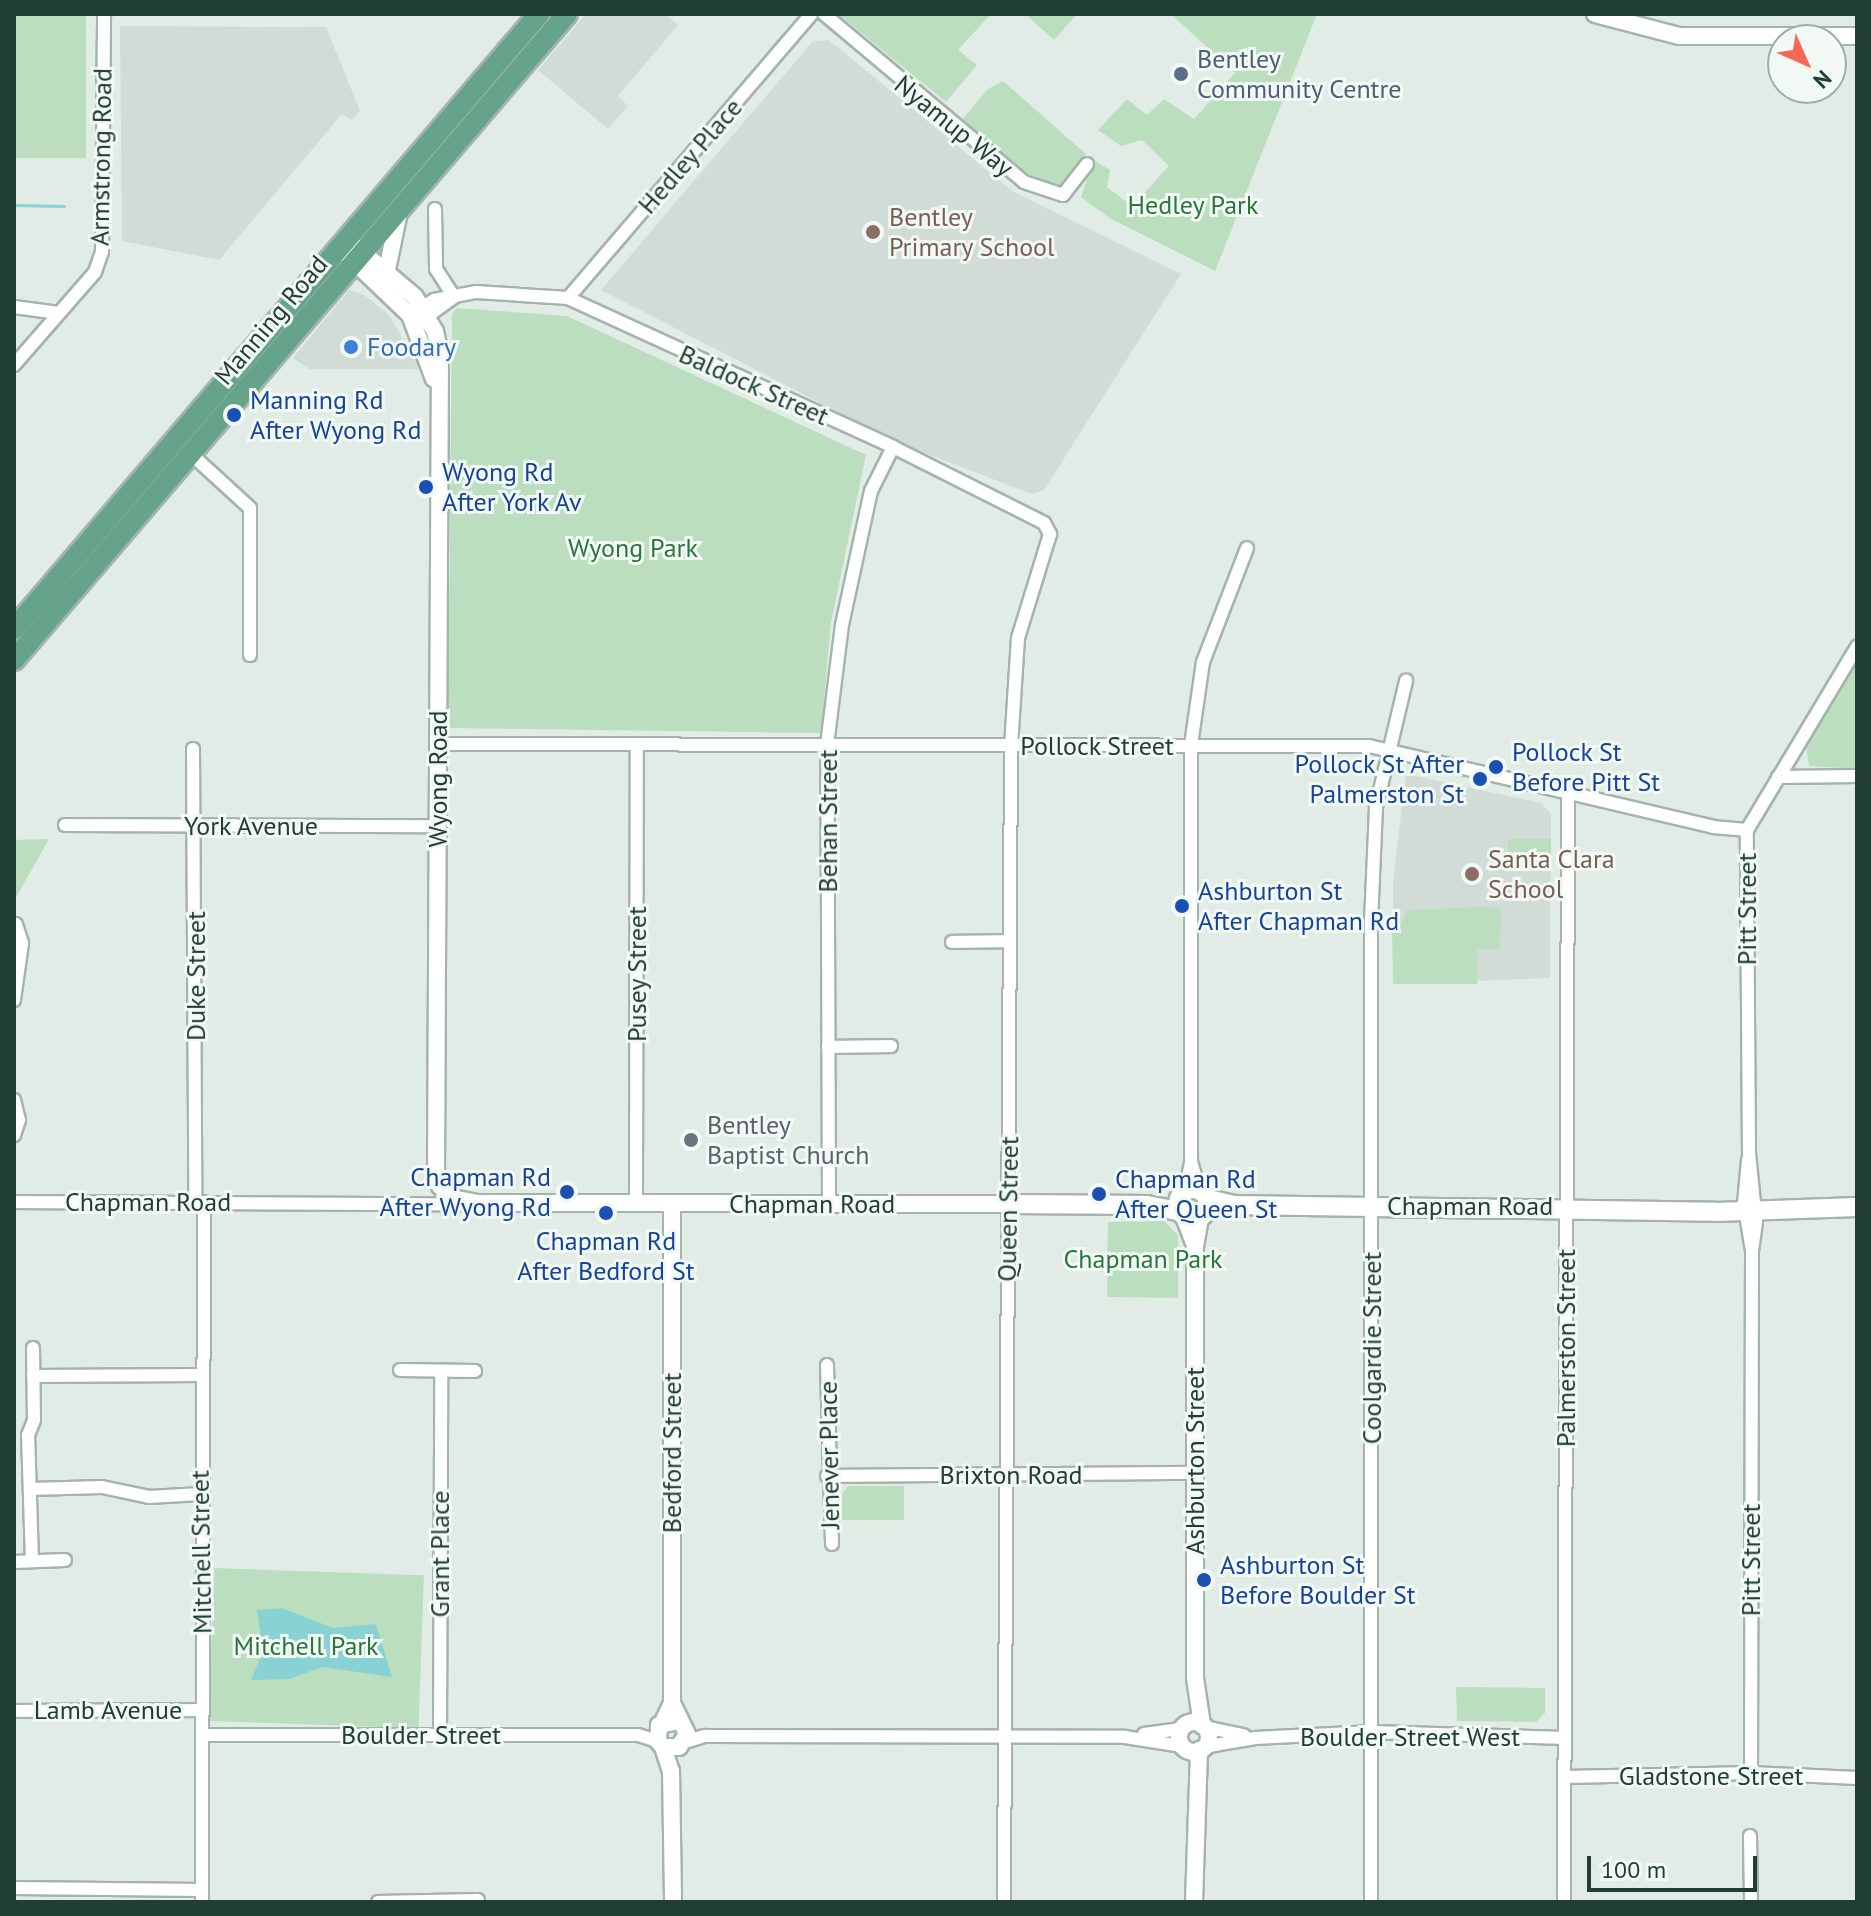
<!DOCTYPE html>
<style>
body{margin:0}
#map{position:relative;width:1871px;height:1916px;overflow:hidden;background:#e1ece6;font-family:"PT Sans",sans-serif}
div>[style]{position:absolute}
[style*='--x']{left:calc(var(--x)*1px);top:calc(var(--y)*1px);width:calc(var(--w)*1px);rotate:calc(var(--a)*1deg)}
.built>*{inset:0;background:#d0dcd5}
.green>*{inset:0;background:#badebe;transform-origin:0 0}
.water>*{inset:0;background:#88d2d3}
.stream>*{height:3px;margin:-1.5px;padding:0 1.5px;transform-origin:1.5px;border-radius:1.5px;background:#88d2d3}
.roads{filter:drop-shadow(2px 0 #a4b4ac) drop-shadow(-2px 0 #a4b4ac) drop-shadow(0 2px #a4b4ac) drop-shadow(0 -2px #a4b4ac)}
.minor>*{height:12px;margin:-6px;padding:0 6px;transform-origin:6px;border-radius:6px;background:#fff}
.tertiary>*{height:16px;margin:-8px;padding:0 8px;transform-origin:8px;border-radius:8px;background:#fff}
.tertiary>.ring{margin:-8px;padding:0;box-sizing:content-box;background:none;border:16px solid #fff;border-radius:50%}
.secondary>*{height:18px;margin:-9px;padding:0 9px;transform-origin:9px;border-radius:9px;background:#fff}
.secondary>.ring{margin:-9px;padding:0;box-sizing:content-box;background:none;border:18px solid #fff;border-radius:50%}
.primary>*{height:20px;margin:-10px;padding:0 10px;transform-origin:10px;border-radius:10px;background:#65a38a}
.dots>*{width:22px;height:22px;translate:-50% -50%;box-sizing:border-box;border:4px solid #f2f9f4;border-radius:50%}
span{translate:-50% -50%;white-space:nowrap;text-align:center;line-height:1.15;-webkit-text-stroke:6px #f2f9f4;paint-order:stroke}
.service-label{font-size:26px;color:#4e5e75}
.left{translate:0 -50%;text-align:left}
.street-label{font-size:26px;color:#213e32}
.park-label{font-size:26px;color:#2a763d}
.education-label{font-size:26px;color:#785e54}
.shop-label{font-size:26px;color:#366cbe}
.transit-label{font-size:26px;color:#164399}
.right{translate:-100% -50%;text-align:right}
.worship-label{font-size:26px;color:#5b616d}
.frame{position:absolute;inset:0;border:16px solid #213e32;pointer-events:none}
.north{position:absolute;left:1767px;top:24px;width:80px;height:80px;box-sizing:border-box;background:#f2f9f4;border:2px solid #9eaea6;border-radius:50%;rotate:135deg;font-size:22px;font-weight:700;line-height:32px;text-align:center;color:#213e32}
.north::after{content:'';display:block;margin:auto;width:28px;height:36px;background:#f56756;clip-path:polygon(50% 0,100% 100%,50% 72%,0 100%)}
.scale{position:absolute;left:1587px;top:1856px;width:170px;height:36px;box-sizing:border-box;border:4px solid #213e32;border-top:0;padding-left:10px;font-size:24px;line-height:28px;white-space:nowrap;color:#213e32;-webkit-text-stroke:6px #f2f9f4;paint-order:stroke}
</style>
<div id="map">
<div class="built">
<i style="clip-path:polygon(586px 14px,665px 14px,678px 25px,618px 96px,628px 106px,608px 129px,538px 70px)"></i>
<i style="clip-path:polygon(120px 26px,326px 27px,360px 111px,352px 120px,342px 114px,219px 260px,122px 241px)"></i>
<i style="clip-path:polygon(829px 40px,1012px 191px,1181px 274px,1044px 490px,1032px 494px,896px 442px,601px 290px,813px 41px)"></i>
<i style="clip-path:polygon(349px 290px,364px 295px,389px 315px,420px 369px,309px 369px,293px 358px)"></i>
<i style="clip-path:polygon(1406px 774px,1541px 803px,1551px 814px,1550px 978px,1393px 984px,1393px 882px)"></i>
</div>
<div class="green">
<i style="left:14px;top:14px;width:72px;height:144px"></i>
<i style="clip-path:polygon(838px 14px,991px 14px,958px 50px,977px 65px,946px 102px)"></i>
<i style="clip-path:polygon(1025px 14px,1077px 14px,1054px 40px)"></i>
<i style="clip-path:polygon(1171px 14px,1317px 14px,1215px 271px,1111px 219px,1081px 197px,1094px 160px,1110px 170px,1107px 187px,1132px 206px,1169px 166px,1142px 140px,1121px 146px,1098px 130px,1127px 99px,1147px 115px,1164px 99px,1194px 119px,1235px 73px)"></i>
<i style="clip-path:polygon(1003px 81px,1086px 154px,1062px 188px,1011px 166px,959px 123px,988px 89px)"></i>
<i style="clip-path:polygon(457px 308px,567px 316px,866px 455px,831px 622px,821px 733px,448px 728px,452px 314px)"></i>
<i style="clip-path:polygon(1857px 654px,1857px 769px,1809px 766px,1806px 746px)"></i>
<i style="clip-path:polygon(49px 839px,14px 901px,14px 840px)"></i>
<i style="left:1508px;top:839px;width:43px;height:28px"></i>
<i style="clip-path:polygon(1482px 907px,1501px 908px,1500px 949px,1478px 949px,1477px 984px,1393px 984px,1392px 926px,1403px 921px,1408px 910px)"></i>
<i style="clip-path:polygon(1164px 1221px,1178px 1235px,1178px 1298px,1107px 1297px,1108px 1222px)"></i>
<i style="clip-path:polygon(848px 1486px,904px 1486px,904px 1520px,842px 1520px,842px 1494px)"></i>
<i style="left:214px;top:1568px;width:210px;height:153px;rotate:2deg"></i>
<i style="clip-path:polygon(1456px 1687px,1545px 1688px,1545px 1713px,1536px 1722px,1457px 1721px)"></i>
</div>
<div class="water">
<i style="clip-path:polygon(282px 1608px,333px 1628px,376px 1624px,392px 1677px,322px 1667px,289px 1679px,251px 1680px,263px 1651px,257px 1610px)"></i>
</div>
<div class="stream">
<i style="--x:14;--y:205;--w:50;--a:1.1"></i>
</div>
<div class="roads">
<div class="minor">
<i style="--x:824;--y:14;--w:261;--a:40"></i>
<i style="--x:1024;--y:182;--w:41;--a:18.4"></i>
<i style="--x:1063;--y:195;--w:39;--a:-52"></i>
<i style="--x:435;--y:209;--w:60;--a:89"></i>
<i style="--x:436;--y:269;--w:33;--a:57"></i>
<i style="--x:568;--y:298;--w:374;--a:-49.4"></i>
<i style="--x:14;--y:307;--w:45;--a:7.6"></i>
<i style="--x:416;--y:311;--w:21;--a:-31"></i>
<i style="--x:434;--y:300;--w:43;--a:-10.8"></i>
<i style="--x:476;--y:292;--w:92;--a:3.7"></i>
<i style="--x:568;--y:298;--w:358;--a:24.6"></i>
<i style="--x:893;--y:447;--w:169;--a:26.7"></i>
<i style="--x:1044;--y:523;--w:13;--a:61"></i>
<i style="--x:1050;--y:534;--w:109;--a:107.1"></i>
<i style="--x:1018;--y:638;--w:108;--a:93.7"></i>
<i style="--x:1011;--y:746;--w:1156;--a:90.35"></i>
<i style="--x:421;--y:321;--w:41;--a:-36"></i>
<i style="--x:14;--y:365;--w:123;--a:-48.9"></i>
<i style="--x:95;--y:272;--w:21;--a:-71"></i>
<i style="--x:102;--y:252;--w:238;--a:-89.5"></i>
<i style="--x:191;--y:454;--w:80;--a:42.5"></i>
<i style="--x:250;--y:508;--w:147;--a:90"></i>
<i style="--x:437;--y:744;--w:932;--a:0.12"></i>
<i style="--x:1369;--y:746;--w:353;--a:13.2"></i>
<i style="--x:1713;--y:827;--w:34;--a:5"></i>
<i style="--x:193;--y:749;--w:453;--a:89.7"></i>
<i style="--x:1778;--y:777;--w:79;--a:-0.7"></i>
<i style="--x:65;--y:825;--w:372;--a:0.2"></i>
<i style="--x:952;--y:942;--w:58;--a:-1"></i>
<i style="--x:14;--y:1000;--w:58;--a:-82"></i>
<i style="--x:22;--y:943;--w:20;--a:-108"></i>
<i style="--x:828;--y:1047;--w:63;--a:-0.9"></i>
<i style="--x:14;--y:1100;--w:21;--a:76"></i>
<i style="--x:19;--y:1120;--w:16;--a:108"></i>
<i style="--x:1748;--y:1160;--w:43;--a:95.3"></i>
<i style="--x:1744;--y:1203;--w:49;--a:80.5"></i>
<i style="--x:1191;--y:1162;--w:30;--a:73"></i>
<i style="--x:1185;--y:1191;--w:30;--a:-78"></i>
<i style="--x:1191;--y:1162;--w:417;--a:-90"></i>
<i style="--x:1191;--y:745;--w:84;--a:-81.8"></i>
<i style="--x:1203;--y:662;--w:122;--a:-68.9"></i>
<i style="--x:14;--y:1202;--w:452;--a:0.3"></i>
<i style="--x:636;--y:1203;--w:458;--a:-89.9"></i>
<i style="--x:829;--y:1204;--w:459;--a:-90.2"></i>
<i style="--x:827;--y:745;--w:121;--a:-82.9"></i>
<i style="--x:842;--y:625;--w:137;--a:-77.8"></i>
<i style="--x:871;--y:491;--w:49;--a:-63.4"></i>
<i style="--x:827;--y:1365;--w:179;--a:88.4"></i>
<i style="--x:400;--y:1370;--w:75;--a:0.8"></i>
<i style="--x:33;--y:1376;--w:168;--a:-0.3"></i>
<i style="--x:827;--y:1476;--w:369;--a:-0.5"></i>
<i style="--x:30;--y:1489;--w:72;--a:-1.6"></i>
<i style="--x:102;--y:1487;--w:48;--a:12"></i>
<i style="--x:149;--y:1497;--w:51;--a:-3.4"></i>
<i style="--x:32;--y:1561;--w:126;--a:-91.8"></i>
<i style="--x:28;--y:1435;--w:16;--a:-68"></i>
<i style="--x:34;--y:1420;--w:72;--a:-90.8"></i>
<i style="--x:14;--y:1562;--w:51;--a:-2.2"></i>
<i style="--x:14;--y:1711;--w:189;--a:-0.3"></i>
<i style="--x:1205;--y:1727;--w:40;--a:12"></i>
<i style="--x:1144;--y:1734;--w:37;--a:-8"></i>
<i style="--x:204;--y:1735;--w:434;--a:0"></i>
<i style="--x:638;--y:1735;--w:21;--a:17"></i>
<i style="--x:440;--y:1735;--w:361;--a:-89.8"></i>
<i style="--x:685;--y:1742;--w:21;--a:-17"></i>
<i style="--x:705;--y:1736;--w:420;--a:0.1"></i>
<i style="--x:1125;--y:1737;--w:58;--a:9"></i>
<i style="--x:1204;--y:1747;--w:52;--a:-10"></i>
<i style="--x:1255;--y:1738;--w:117;--a:-2.9"></i>
<i style="--x:1372;--y:1732;--w:193;--a:1.8"></i>
<i style="--x:1751;--y:1773;--w:522;--a:-89.89"></i>
<i style="--x:1752;--y:1251;--w:29;--a:-82"></i>
<i style="--x:1756;--y:1222;--w:69;--a:-95.8"></i>
<i style="--x:1749;--y:1153;--w:323;--a:-90.4"></i>
<i style="--x:1747;--y:830;--w:214;--a:-59"></i>
<i style="--x:1565;--y:1777;--w:186;--a:-1.2"></i>
<i style="--x:1751;--y:1773;--w:106;--a:2.7"></i>
<i style="--x:1750;--y:1836;--w:66;--a:89.1"></i>
<i style="--x:14;--y:1888;--w:188;--a:0.6"></i>
<i style="--x:202;--y:1902;--w:700;--a:-89.84"></i>
<i style="--x:378;--y:1902;--w:100;--a:-1.1"></i>
<i style="--x:1371;--y:1902;--w:980;--a:-90"></i>
<i style="--x:1371;--y:922;--w:115;--a:-87.5"></i>
<i style="--x:1376;--y:807;--w:130;--a:-76.6"></i>
<i style="--x:1564;--y:1902;--w:1108;--a:-89.79"></i>
</div>
<div class="tertiary">
<i style="--x:1595;--y:14;--w:87;--a:14.7"></i>
<i style="--x:1679;--y:36;--w:178;--a:0"></i>
<i style="--x:354;--y:245;--w:80;--a:40.4"></i>
<i style="--x:415;--y:297;--w:39;--a:60"></i>
<i style="--x:435;--y:331;--w:24;--a:78"></i>
<i style="--x:440;--y:354;--w:817;--a:90.28"></i>
<i style="--x:436;--y:1171;--w:16;--a:75"></i>
<i style="--x:440;--y:1186;--w:17;--a:45"></i>
<i style="--x:452;--y:1198;--w:25;--a:11"></i>
<i style="--x:477;--y:1203;--w:532;--a:0.11"></i>
<i style="--x:346;--y:254;--w:88;--a:43.6"></i>
<i style="--x:410;--y:315;--w:68;--a:69.4"></i>
<i style="--x:387;--y:270;--w:59;--a:-78.3"></i>
<i style="--x:1184;--y:1217;--w:30;--a:69"></i>
<i style="--x:1200;--y:1218;--w:27;--a:100"></i>
<i style="--x:1195;--y:1245;--w:433;--a:90"></i>
<i style="--x:1195;--y:1678;--w:48;--a:81.5"></i>
<i style="--x:672;--y:1703;--w:34;--a:64"></i>
<i style="--x:687;--y:1734;--w:15;--a:122"></i>
<i style="--x:679;--y:1747;--w:16;--a:180"></i>
<i style="--x:663;--y:1747;--w:8;--a:-130"></i>
<i style="--x:658;--y:1741;--w:16;--a:-86"></i>
<i style="--x:659;--y:1725;--w:21;--a:-11"></i>
<i style="--x:664;--y:1720;--w:19;--a:-65"></i>
<i style="--x:672;--y:1703;--w:500;--a:-90"></i>
<i class="ring" style="left:1179px;top:1722px;width:14px;height:14px"></i>
<i style="--x:663;--y:1747;--w:25;--a:72"></i>
<i style="--x:671;--y:1771;--w:131;--a:89.1"></i>
<i style="--x:1194;--y:1902;--w:152;--a:-88.1"></i>
</div>
<div class="secondary">
<i class="ring" style="left:1178px;top:1189px;width:12px;height:12px"></i>
<i style="--x:1208;--y:1199;--w:26;--a:13"></i>
<i style="--x:1233;--y:1205;--w:483;--a:0.8"></i>
<i style="--x:1716;--y:1212;--w:141;--a:-2"></i>
<i style="--x:1009;--y:1204;--w:138;--a:0.4"></i>
<i style="--x:1147;--y:1205;--w:33;--a:11"></i>
</div>
<div class="primary">
<i style="--x:14;--y:629;--w:809;--a:-49.51"></i>
<i style="--x:14;--y:660;--w:850;--a:-49.44"></i>
</div>
</div>
<div class="dots">
<i style="left:1181px;top:74px;background:#5c6f8a"></i>
<i style="left:873px;top:232px;background:#8d6e63"></i>
<i style="left:351px;top:347px;background:#3f7fe0"></i>
<i style="left:234px;top:415px;background:#1a4fb4"></i>
<i style="left:426px;top:487px;background:#1a4fb4"></i>
<i style="left:1496px;top:767px;background:#1a4fb4"></i>
<i style="left:1480px;top:779px;background:#1a4fb4"></i>
<i style="left:1472px;top:874px;background:#8d6e63"></i>
<i style="left:1182px;top:906px;background:#1a4fb4"></i>
<i style="left:691px;top:1140px;background:#6b7280"></i>
<i style="left:567px;top:1192px;background:#1a4fb4"></i>
<i style="left:1099px;top:1194px;background:#1a4fb4"></i>
<i style="left:606px;top:1213px;background:#1a4fb4"></i>
<i style="left:1204px;top:1580px;background:#1a4fb4"></i>
</div>
<div class="service-label">
<span class="left" style="left:1197px;top:74px">Bentley<br>Community Centre</span>
</div>
<div class="street-label">
<span style="left:954px;top:126px;rotate:39deg">Nyamup Way</span>
<span style="left:690px;top:156px;rotate:-49deg">Hedley Place</span>
<span style="left:101px;top:157px;rotate:-89deg">Armstrong Road</span>
<span style="left:271px;top:320px;rotate:-50deg">Manning Road</span>
<span style="left:754px;top:385px;rotate:24deg">Baldock Street</span>
<span style="left:1097px;top:746px">Pollock Street</span>
<span style="left:438px;top:779px;rotate:-90deg">Wyong Road</span>
<span style="left:828px;top:821px;rotate:-90deg">Behan Street</span>
<span style="left:251px;top:826px">York Avenue</span>
<span style="left:1747px;top:909px;rotate:-90deg">Pitt Street</span>
<span style="left:637px;top:974px;rotate:-90deg">Pusey Street</span>
<span style="left:196px;top:976px;rotate:-90deg">Duke Street</span>
<span style="left:148px;top:1202px">Chapman Road</span>
<span style="left:812px;top:1204px">Chapman Road</span>
<span style="left:1470px;top:1206px">Chapman Road</span>
<span style="left:1008px;top:1209px;rotate:-89deg">Queen Street</span>
<span style="left:1372px;top:1348px;rotate:-90deg">Coolgardie Street</span>
<span style="left:1566px;top:1348px;rotate:-90deg">Palmerston Street</span>
<span style="left:672px;top:1453px;rotate:-90deg">Bedford Street</span>
<span style="left:829px;top:1455px;rotate:-91deg">Jenever Place</span>
<span style="left:1195px;top:1461px;rotate:-90deg">Ashburton Street</span>
<span style="left:1011px;top:1475px">Brixton Road</span>
<span style="left:201px;top:1552px;rotate:-91deg">Mitchell Street</span>
<span style="left:440px;top:1554px;rotate:-90deg">Grant Place</span>
<span style="left:1751px;top:1560px;rotate:-90deg">Pitt Street</span>
<span style="left:108px;top:1710px">Lamb Avenue</span>
<span style="left:421px;top:1735px">Boulder Street</span>
<span style="left:1410px;top:1737px">Boulder Street West</span>
<span style="left:1711px;top:1776px">Gladstone Street</span>
</div>
<div class="park-label">
<span style="left:1193px;top:205px">Hedley Park</span>
<span style="left:633px;top:548px">Wyong Park</span>
<span style="left:1143px;top:1259px">Chapman Park</span>
<span style="left:306px;top:1646px">Mitchell Park</span>
</div>
<div class="education-label">
<span class="left" style="left:889px;top:232px">Bentley<br>Primary School</span>
<span class="left" style="left:1488px;top:874px">Santa Clara<br>School</span>
</div>
<div class="shop-label">
<span class="left" style="left:367px;top:347px">Foodary</span>
</div>
<div class="transit-label">
<span class="left" style="left:250px;top:415px">Manning Rd<br>After Wyong Rd</span>
<span class="left" style="left:442px;top:487px">Wyong Rd<br>After York Av</span>
<span class="left" style="left:1512px;top:767px">Pollock St<br>Before Pitt St</span>
<span class="right" style="left:1464px;top:779px">Pollock St After<br>Palmerston St</span>
<span class="left" style="left:1198px;top:906px">Ashburton St<br>After Chapman Rd</span>
<span class="right" style="left:551px;top:1192px">Chapman Rd<br>After Wyong Rd</span>
<span class="left" style="left:1115px;top:1194px">Chapman Rd<br>After Queen St</span>
<span style="left:606px;top:1256px">Chapman Rd<br>After Bedford St</span>
<span class="left" style="left:1220px;top:1580px">Ashburton St<br>Before Boulder St</span>
</div>
<div class="worship-label">
<span class="left" style="left:707px;top:1140px">Bentley<br>Baptist Church</span>
</div>
<div class="frame"></div>
<div class="north">N</div>
<div class="scale">100 m</div>
</div>
